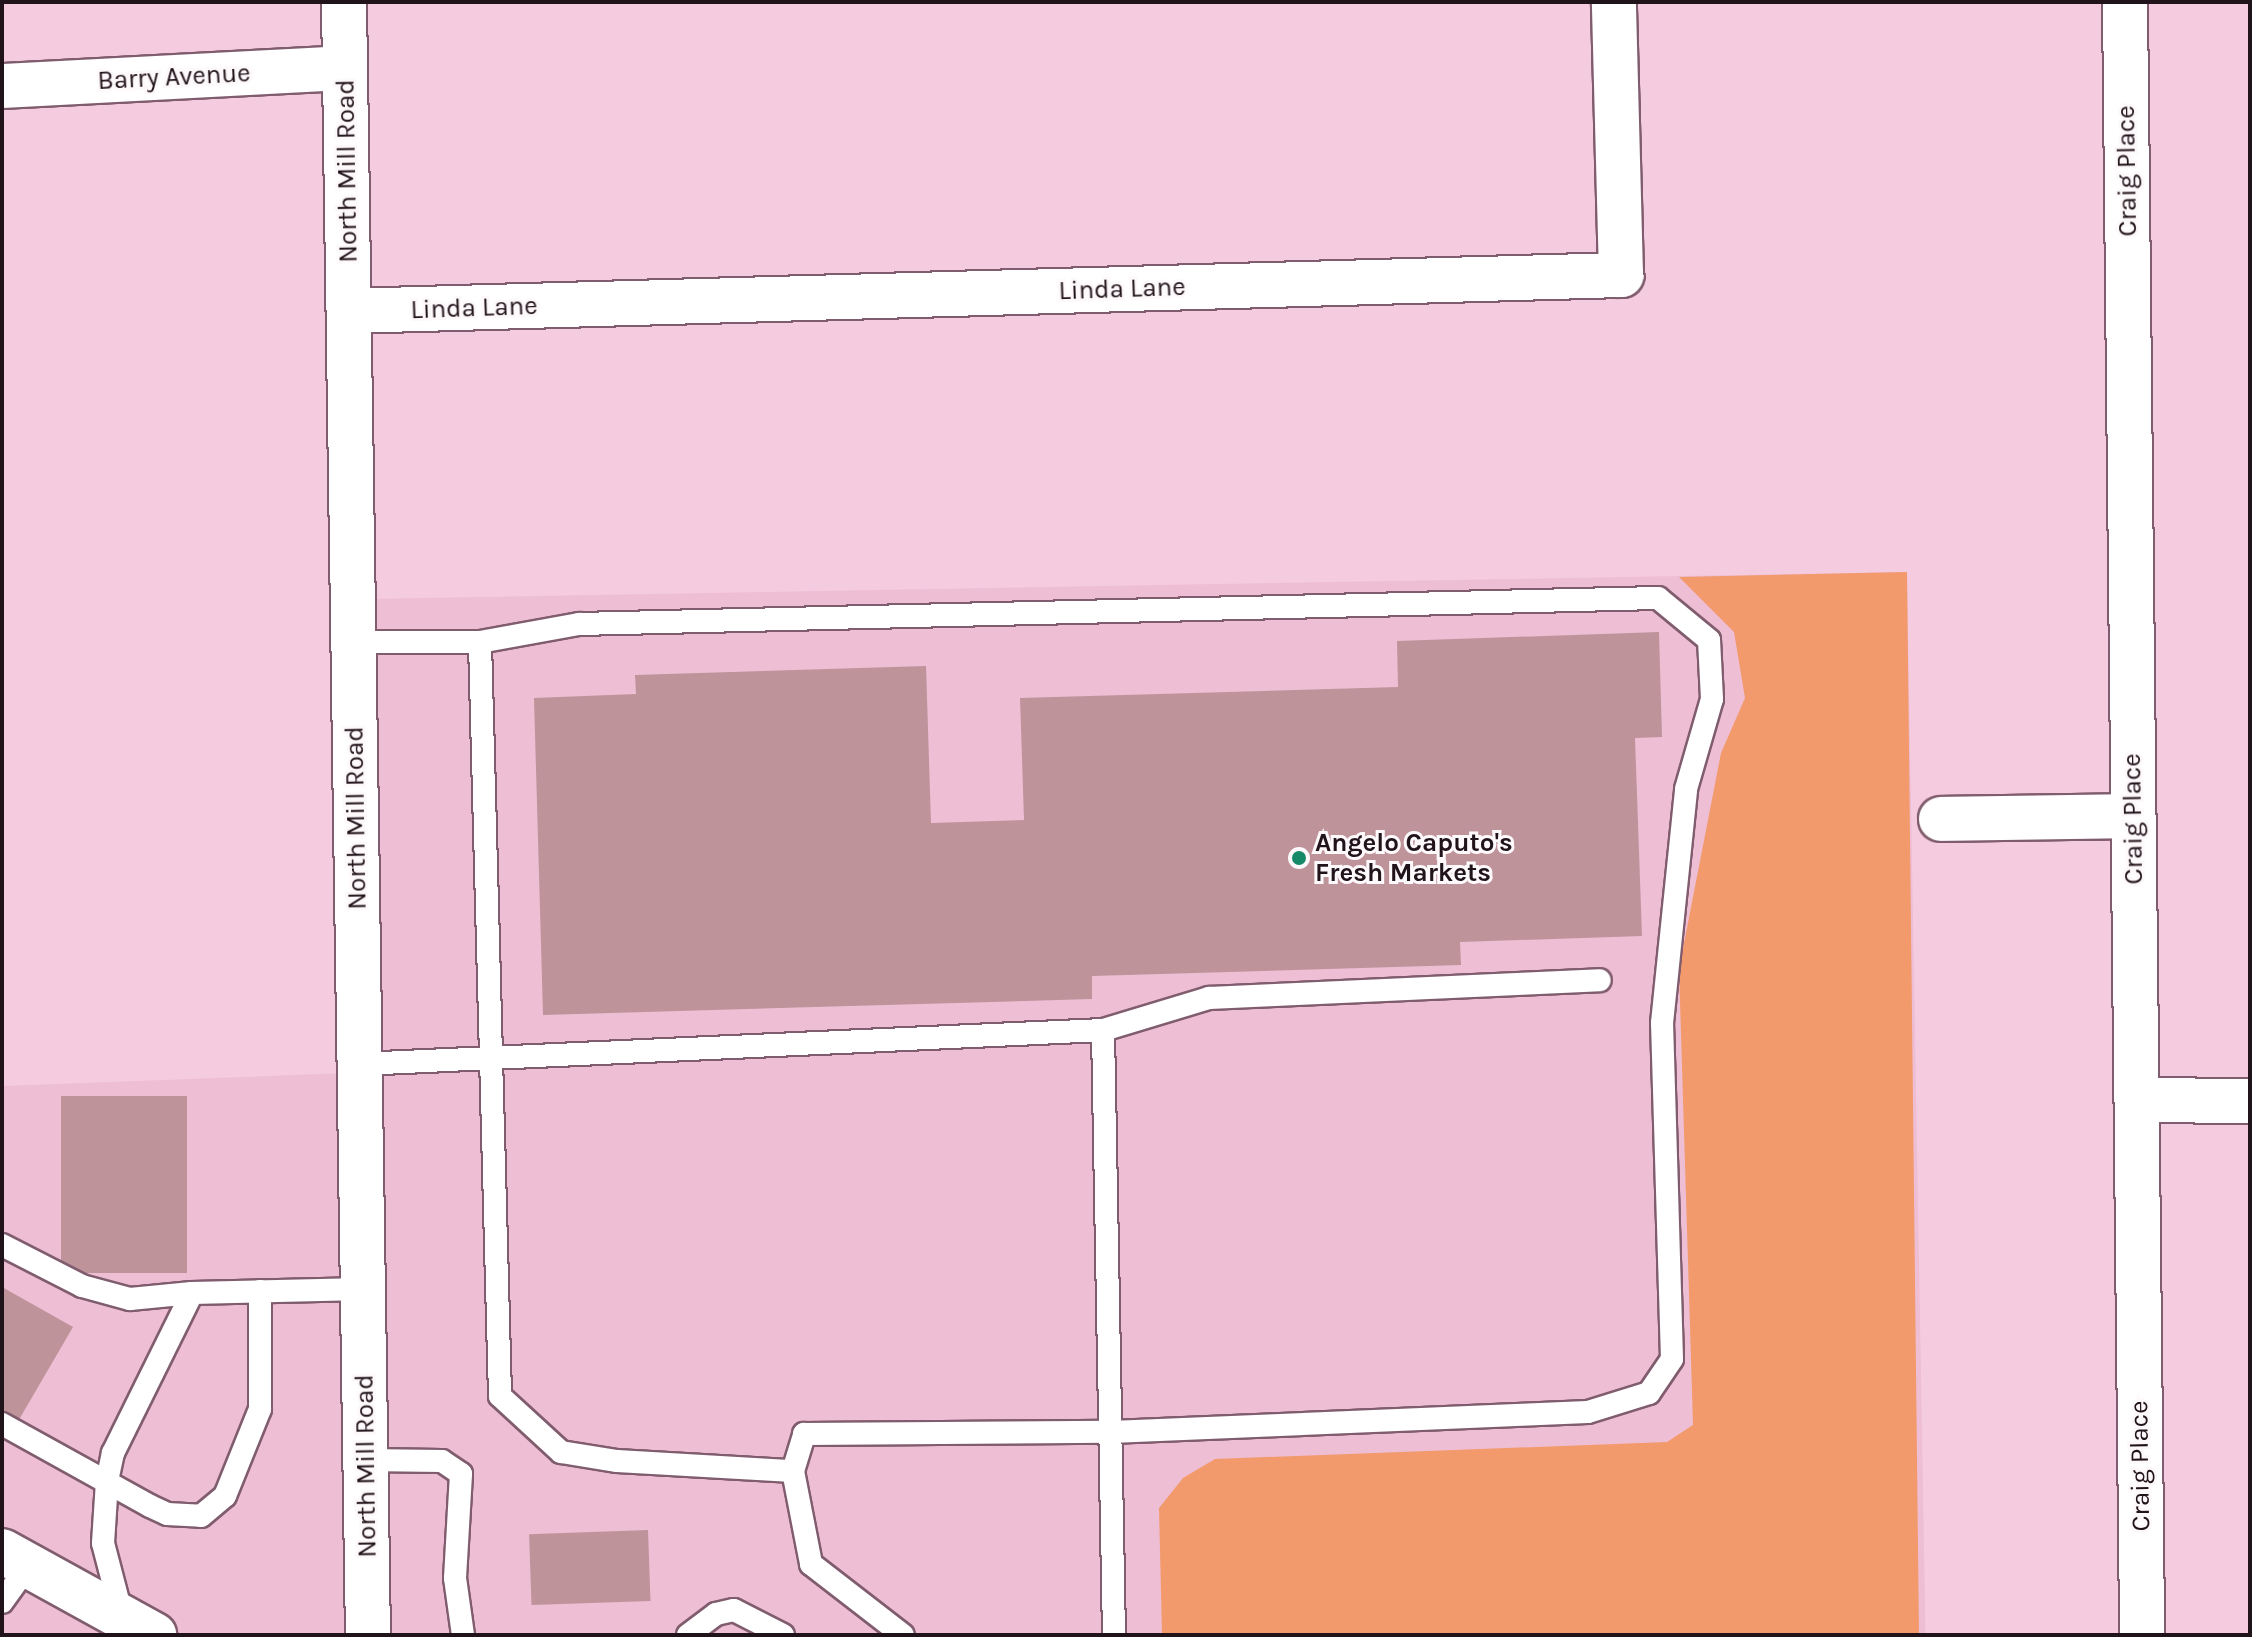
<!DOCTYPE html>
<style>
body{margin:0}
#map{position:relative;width:2252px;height:1637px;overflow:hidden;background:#f5ccdf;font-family:Karla,sans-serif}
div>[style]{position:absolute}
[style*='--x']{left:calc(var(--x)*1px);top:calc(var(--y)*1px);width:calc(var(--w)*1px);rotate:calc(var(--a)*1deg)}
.built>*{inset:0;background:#eebed5;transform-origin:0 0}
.green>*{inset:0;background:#f29a6b}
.building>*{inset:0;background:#be939a;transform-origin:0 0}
.roads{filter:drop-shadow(2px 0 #805d6e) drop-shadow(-2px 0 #805d6e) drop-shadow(0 2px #805d6e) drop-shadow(0 -2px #805d6e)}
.lane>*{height:22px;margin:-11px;padding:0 11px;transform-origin:11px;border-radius:11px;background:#fff}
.street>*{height:44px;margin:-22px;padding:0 22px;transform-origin:22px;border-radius:22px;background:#fff}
.secondary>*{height:44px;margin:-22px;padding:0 22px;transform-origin:22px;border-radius:22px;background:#fff}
.primary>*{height:44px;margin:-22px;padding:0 22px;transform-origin:22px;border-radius:22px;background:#fff}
.dots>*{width:22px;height:22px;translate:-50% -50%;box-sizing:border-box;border:4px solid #fdf9fb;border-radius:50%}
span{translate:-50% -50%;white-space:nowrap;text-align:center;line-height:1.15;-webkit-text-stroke:6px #fdf9fb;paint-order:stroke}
.street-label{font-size:26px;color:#21131a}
.poi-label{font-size:26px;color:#21131a;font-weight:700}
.left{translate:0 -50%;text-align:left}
.frame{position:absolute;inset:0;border:4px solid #21131a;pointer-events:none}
</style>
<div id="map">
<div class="built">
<i style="left:1907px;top:572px;width:1063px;height:1544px;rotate:89deg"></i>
<i style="clip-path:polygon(346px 1073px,356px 1635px,179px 1635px,2px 1539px,2px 1086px)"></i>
<i style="clip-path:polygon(2px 1563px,134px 1635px,2px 1635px)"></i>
</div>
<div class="green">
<i style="clip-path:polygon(1907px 572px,1919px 1635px,1162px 1635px,1159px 1508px,1183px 1478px,1215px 1459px,1667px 1442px,1693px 1425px,1679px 969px,1721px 753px,1745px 698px,1734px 632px,1679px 577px)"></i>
</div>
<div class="building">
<i style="clip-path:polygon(1659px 632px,1662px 737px,1635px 738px,1642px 936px,1460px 942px,1461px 965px,1092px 976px,1092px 999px,543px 1015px,534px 698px,636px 694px,635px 675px,926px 666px,931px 823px,1024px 820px,1020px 698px,1398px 687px,1397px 641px)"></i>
<i style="left:187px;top:1096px;width:177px;height:126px;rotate:90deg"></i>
<i style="clip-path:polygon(2px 1287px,73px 1327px,17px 1423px,2px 1414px)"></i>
<i style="left:648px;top:1530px;width:71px;height:119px;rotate:88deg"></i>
</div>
<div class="roads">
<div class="lane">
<i style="--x:354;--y:642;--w:126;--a:0"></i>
<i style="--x:480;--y:642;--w:754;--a:88.48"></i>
<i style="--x:500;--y:1396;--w:83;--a:42.6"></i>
<i style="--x:561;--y:1452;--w:57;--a:9.1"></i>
<i style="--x:617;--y:1461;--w:176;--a:3.3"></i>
<i style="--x:793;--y:1471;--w:39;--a:-73"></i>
<i style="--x:804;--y:1434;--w:307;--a:-0.4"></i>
<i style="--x:1111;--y:1432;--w:477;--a:-2.4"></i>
<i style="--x:1588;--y:1412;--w:64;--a:-17.3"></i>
<i style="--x:1649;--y:1393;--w:41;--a:-55.9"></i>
<i style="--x:1672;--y:1359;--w:336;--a:-91.7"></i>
<i style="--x:1662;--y:1023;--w:235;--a:-84.1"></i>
<i style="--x:1686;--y:789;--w:94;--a:-73.9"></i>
<i style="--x:1712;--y:699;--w:59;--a:-92.9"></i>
<i style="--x:1709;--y:640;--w:66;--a:-140.5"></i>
<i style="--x:1658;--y:598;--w:1079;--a:178.62"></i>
<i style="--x:579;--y:624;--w:101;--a:169.7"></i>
<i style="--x:1103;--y:1030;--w:111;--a:-16.8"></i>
<i style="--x:1209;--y:998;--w:391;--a:-2.6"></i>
<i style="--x:360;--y:1064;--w:744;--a:-2.62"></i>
<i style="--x:1103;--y:1030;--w:605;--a:88.96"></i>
<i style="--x:2;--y:1245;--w:90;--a:27.1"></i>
<i style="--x:82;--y:1286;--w:50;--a:15.2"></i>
<i style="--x:130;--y:1299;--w:62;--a:-5.5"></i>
<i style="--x:2;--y:1424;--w:169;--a:29"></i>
<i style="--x:150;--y:1506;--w:19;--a:25"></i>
<i style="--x:167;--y:1514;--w:34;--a:3"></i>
<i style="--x:201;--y:1516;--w:31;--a:-40"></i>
<i style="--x:225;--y:1496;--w:94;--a:-68.1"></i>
<i style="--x:260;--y:1409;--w:118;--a:-90"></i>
<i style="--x:366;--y:1460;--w:76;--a:0.8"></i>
<i style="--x:442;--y:1461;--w:23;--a:34"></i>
<i style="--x:461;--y:1474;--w:104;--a:93.3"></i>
<i style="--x:455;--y:1578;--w:58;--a:82"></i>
<i style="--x:793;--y:1471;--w:95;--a:79"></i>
<i style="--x:811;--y:1564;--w:116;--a:37.7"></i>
<i style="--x:2;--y:1602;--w:44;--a:-54.2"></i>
<i style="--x:122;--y:1616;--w:75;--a:-104.6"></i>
<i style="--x:103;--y:1543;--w:62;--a:-86.3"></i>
<i style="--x:107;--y:1481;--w:29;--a:-78"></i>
<i style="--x:113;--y:1453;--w:178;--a:-63.7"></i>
<i style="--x:192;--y:1293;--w:171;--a:-1.3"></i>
<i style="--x:688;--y:1635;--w:35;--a:-37"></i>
<i style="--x:716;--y:1614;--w:18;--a:-13"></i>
<i style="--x:734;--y:1610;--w:55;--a:27"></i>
</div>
<div class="street">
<i style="--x:2125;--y:2;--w:1633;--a:89.4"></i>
<i style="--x:2;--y:86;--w:343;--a:-3"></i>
<i style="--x:349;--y:311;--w:1273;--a:-1.62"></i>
<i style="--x:1621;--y:275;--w:273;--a:-91.5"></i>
<i style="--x:1941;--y:819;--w:192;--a:-0.9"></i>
<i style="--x:2137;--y:1100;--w:113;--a:0.5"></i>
</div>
<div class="secondary">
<i style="--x:344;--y:2;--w:1633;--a:89.16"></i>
</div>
<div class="primary">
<i style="--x:2;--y:1551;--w:174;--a:28.9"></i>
</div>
</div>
<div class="dots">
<i style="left:1299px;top:858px;background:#168969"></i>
</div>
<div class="street-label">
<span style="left:174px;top:77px;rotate:-3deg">Barry Avenue</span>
<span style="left:347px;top:171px;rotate:-91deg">North Mill Road</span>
<span style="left:2127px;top:171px;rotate:-91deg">Craig Place</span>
<span style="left:1122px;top:289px;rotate:-2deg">Linda Lane</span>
<span style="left:474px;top:308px;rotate:-2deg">Linda Lane</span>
<span style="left:356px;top:818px;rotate:-91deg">North Mill Road</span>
<span style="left:2133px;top:819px;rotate:-91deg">Craig Place</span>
<span style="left:366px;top:1466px;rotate:-91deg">North Mill Road</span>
<span style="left:2140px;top:1466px;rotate:-91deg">Craig Place</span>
</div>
<div class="poi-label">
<span class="left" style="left:1315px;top:858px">Angelo Caputo's<br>Fresh Markets</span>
</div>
<div class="frame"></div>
</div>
